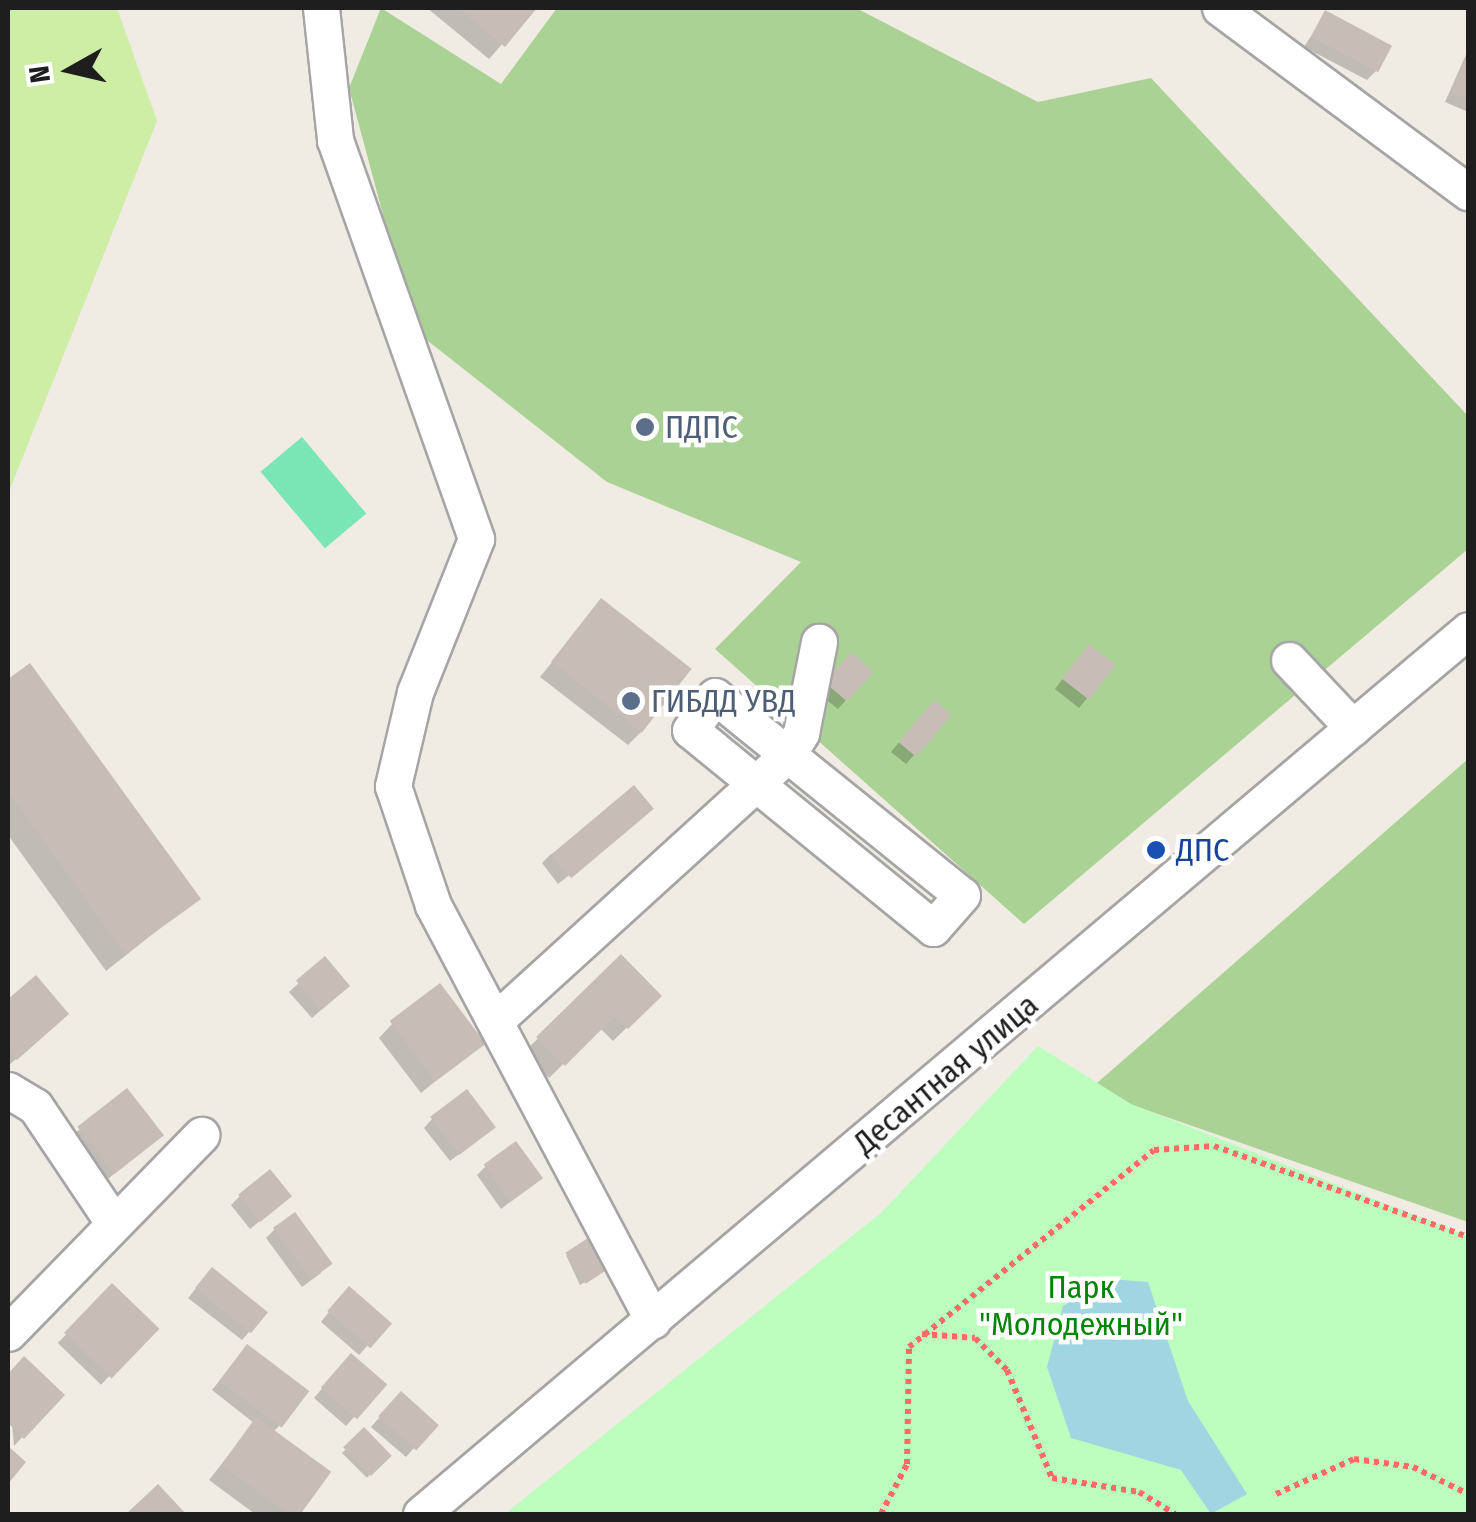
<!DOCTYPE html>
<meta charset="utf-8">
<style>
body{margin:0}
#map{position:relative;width:1476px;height:1522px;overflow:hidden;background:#f0ebe3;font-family:"Fira Sans Condensed",sans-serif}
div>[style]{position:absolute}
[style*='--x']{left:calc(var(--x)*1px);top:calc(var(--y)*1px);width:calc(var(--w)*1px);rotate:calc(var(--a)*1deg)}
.grass>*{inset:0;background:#cdeea4}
.forest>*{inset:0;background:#aad294}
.park>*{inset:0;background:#bcfebd}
.pitch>*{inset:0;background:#7ae5b5;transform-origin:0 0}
.water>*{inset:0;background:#a0d6e1}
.shadow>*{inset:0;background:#0003;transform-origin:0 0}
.building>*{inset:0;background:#c8bcb6;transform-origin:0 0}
.path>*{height:6px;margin-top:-3px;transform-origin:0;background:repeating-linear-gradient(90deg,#ff6a64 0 5px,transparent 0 10px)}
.roads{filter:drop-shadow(2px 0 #a5a5a5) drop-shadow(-2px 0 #a5a5a5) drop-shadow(0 2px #a5a5a5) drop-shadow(0 -2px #a5a5a5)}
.minor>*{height:35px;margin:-17.5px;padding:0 17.5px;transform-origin:17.5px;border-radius:17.5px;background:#fff}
.dots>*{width:28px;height:28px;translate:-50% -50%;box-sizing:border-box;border:5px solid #fff;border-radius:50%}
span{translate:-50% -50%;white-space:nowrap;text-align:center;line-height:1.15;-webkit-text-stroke:9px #fff;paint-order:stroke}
.service-label{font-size:32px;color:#4e5e75}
.left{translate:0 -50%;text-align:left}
.transit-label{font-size:32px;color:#164399}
.street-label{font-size:32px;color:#1e1e1e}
.park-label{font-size:32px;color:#038505}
.frame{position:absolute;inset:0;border:10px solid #1e1e1e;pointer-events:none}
.north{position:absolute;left:20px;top:20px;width:100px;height:100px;-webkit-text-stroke:8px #fff;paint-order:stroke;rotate:262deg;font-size:28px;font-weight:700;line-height:40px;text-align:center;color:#1e1e1e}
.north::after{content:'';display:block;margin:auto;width:35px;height:45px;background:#1e1e1e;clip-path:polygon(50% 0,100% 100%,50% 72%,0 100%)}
</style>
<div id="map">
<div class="grass">
<i style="clip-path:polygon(8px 8px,117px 8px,157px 121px,8px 494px)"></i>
</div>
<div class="forest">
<i style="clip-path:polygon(381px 8px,501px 84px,557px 8px,856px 8px,1038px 102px,1151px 78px,1468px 416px,1468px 549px,1024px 924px,715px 649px,801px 562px,607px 482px,414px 330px,349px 88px)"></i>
<i style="clip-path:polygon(1468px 759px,1468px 1222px,1089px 1090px)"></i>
</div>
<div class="park">
<i style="clip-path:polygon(1038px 1046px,1131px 1104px,1468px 1236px,1468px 1514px,505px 1514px,881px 1213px)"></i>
</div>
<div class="pitch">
<i style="left:302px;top:437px;width:100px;height:54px;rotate:50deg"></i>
</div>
<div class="water">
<i style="clip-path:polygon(1111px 1279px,1148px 1282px,1188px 1401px,1247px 1494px,1211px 1514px,1181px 1470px,1071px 1438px,1047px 1367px,1063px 1306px)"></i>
</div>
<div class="shadow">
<i style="clip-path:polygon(427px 8px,534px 8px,489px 59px)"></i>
<i style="clip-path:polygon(1326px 13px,1376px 71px,1367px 80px,1304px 47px)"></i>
<i style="clip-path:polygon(1468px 50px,1468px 112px,1445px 102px)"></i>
<i style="clip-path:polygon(601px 602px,642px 731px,628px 745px,540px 677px)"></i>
<i style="clip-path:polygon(1080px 656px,1113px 666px,1079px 708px,1055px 689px)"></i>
<i style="clip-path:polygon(842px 664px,871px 672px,838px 709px,817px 692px)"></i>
<i style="clip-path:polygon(29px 666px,198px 898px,106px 971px,8px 835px,8px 682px)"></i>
<i style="clip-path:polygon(925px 712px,949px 716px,906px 764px,891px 752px)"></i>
<i style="clip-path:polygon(641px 818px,558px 884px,542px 863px,551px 854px)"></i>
<i style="clip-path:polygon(621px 958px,659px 996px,613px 1041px,600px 1028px,549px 1078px,524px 1052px)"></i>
<i style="clip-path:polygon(324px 960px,338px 995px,312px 1018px,289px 992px)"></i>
<i style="clip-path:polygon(35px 978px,57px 1023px,8px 1066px,8px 1003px)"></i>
<i style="clip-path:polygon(392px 1024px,483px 1042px,421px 1093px,379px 1038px)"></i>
<i style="clip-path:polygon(126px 1092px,152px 1144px,104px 1182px,69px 1138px)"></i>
<i style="clip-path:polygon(432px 1119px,484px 1135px,450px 1161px,424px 1128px)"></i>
<i style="clip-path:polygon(485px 1167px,531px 1186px,501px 1209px,477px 1175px)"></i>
<i style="clip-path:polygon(240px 1196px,280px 1205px,250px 1229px,231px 1205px)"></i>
<i style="clip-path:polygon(275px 1229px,321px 1273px,302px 1287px,266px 1238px)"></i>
<i style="clip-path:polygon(566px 1255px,601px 1272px,580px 1285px)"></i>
<i style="clip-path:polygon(203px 1280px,250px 1331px,242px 1340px,188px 1298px)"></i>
<i style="left:112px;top:1287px;width:60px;height:78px;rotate:44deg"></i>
<i style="clip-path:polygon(340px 1298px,388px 1323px,359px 1355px,321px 1322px)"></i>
<i style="clip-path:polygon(239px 1356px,279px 1426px,273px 1432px,327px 1473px,297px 1514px,255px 1514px,209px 1480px,254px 1423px,212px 1390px)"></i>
<i style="clip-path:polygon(25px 1360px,62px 1395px,14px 1446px,8px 1377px)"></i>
<i style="clip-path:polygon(342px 1365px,383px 1385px,346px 1426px,314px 1398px)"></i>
<i style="clip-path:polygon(392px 1403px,414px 1448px,406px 1457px,371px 1427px)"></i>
<i style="left:364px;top:1431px;width:35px;height:31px;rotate:45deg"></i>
</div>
<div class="building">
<i style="clip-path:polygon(458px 8px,537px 8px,505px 47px)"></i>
<i style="left:1325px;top:10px;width:76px;height:30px;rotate:28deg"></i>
<i style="clip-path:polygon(1468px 55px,1468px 100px,1452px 92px)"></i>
<i style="left:601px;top:598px;width:115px;height:81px;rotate:38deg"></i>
<i style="left:1089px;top:644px;width:34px;height:44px;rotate:38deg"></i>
<i style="left:851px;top:652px;width:30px;height:40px;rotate:41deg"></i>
<i style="clip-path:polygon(30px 663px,201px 899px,125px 954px,8px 791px,8px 679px)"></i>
<i style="left:934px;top:700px;width:23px;height:55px;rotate:40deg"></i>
<i style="left:634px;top:785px;width:31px;height:108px;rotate:50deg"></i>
<i style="clip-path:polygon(621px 954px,662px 996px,628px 1029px,615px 1016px,565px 1066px,536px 1037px)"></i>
<i style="left:325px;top:956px;width:39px;height:38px;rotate:50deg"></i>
<i style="clip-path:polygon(36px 975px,69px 1014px,17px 1060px,8px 1050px,8px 999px)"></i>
<i style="left:440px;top:983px;width:76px;height:63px;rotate:53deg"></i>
<i style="left:127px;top:1088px;width:60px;height:63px;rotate:52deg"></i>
<i style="left:467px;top:1089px;width:48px;height:46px;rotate:53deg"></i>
<i style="left:516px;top:1141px;width:46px;height:40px;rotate:54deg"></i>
<i style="left:270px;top:1169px;width:35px;height:41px;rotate:51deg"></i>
<i style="left:295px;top:1212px;width:64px;height:27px;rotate:54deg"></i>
<i style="left:588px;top:1238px;width:37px;height:27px;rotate:57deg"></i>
<i style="left:212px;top:1267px;width:72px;height:27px;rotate:39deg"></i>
<i style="left:112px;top:1283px;width:66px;height:69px;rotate:44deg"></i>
<i style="left:349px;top:1286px;width:57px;height:33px;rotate:41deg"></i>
<i style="left:247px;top:1344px;width:78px;height:46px;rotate:37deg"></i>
<i style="left:351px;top:1353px;width:48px;height:46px;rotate:41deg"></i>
<i style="clip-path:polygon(24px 1356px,65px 1395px,24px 1439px,8px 1423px,8px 1374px)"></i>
<i style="left:401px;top:1391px;width:51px;height:34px;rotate:42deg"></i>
<i style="left:256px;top:1417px;width:93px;height:59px;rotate:36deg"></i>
<i style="left:364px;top:1427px;width:40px;height:29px;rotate:46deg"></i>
<i style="clip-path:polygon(8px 1446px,26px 1462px,8px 1484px)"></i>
<i style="clip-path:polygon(158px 1484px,186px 1514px,126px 1514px)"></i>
</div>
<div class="path">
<i style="--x:922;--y:1334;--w:53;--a:4.3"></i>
<i style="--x:975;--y:1338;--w:45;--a:45"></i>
<i style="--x:1007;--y:1370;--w:117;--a:67.4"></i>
<i style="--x:1052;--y:1478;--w:88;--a:9.1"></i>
<i style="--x:1139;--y:1492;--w:42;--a:31.4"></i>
<i style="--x:1276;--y:1494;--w:85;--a:-24.2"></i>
<i style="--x:1354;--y:1459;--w:60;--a:7.7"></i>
<i style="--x:1413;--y:1467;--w:61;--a:26.1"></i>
<i style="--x:881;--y:1514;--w:56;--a:-62.5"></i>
<i style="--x:907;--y:1464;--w:117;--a:-89"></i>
<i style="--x:909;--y:1347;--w:314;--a:-38.8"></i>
<i style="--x:1154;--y:1150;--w:60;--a:-3.8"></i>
<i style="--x:1214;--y:1146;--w:270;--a:19.7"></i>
</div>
<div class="roads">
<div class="minor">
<i style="--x:321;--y:8;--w:133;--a:83.9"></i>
<i style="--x:335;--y:140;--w:423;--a:70.5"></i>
<i style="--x:476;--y:539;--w:165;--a:111.7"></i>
<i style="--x:415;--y:692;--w:97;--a:103.2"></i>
<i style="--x:393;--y:786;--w:126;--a:71.4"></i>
<i style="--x:433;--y:905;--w:470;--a:62.1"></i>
<i style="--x:1220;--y:8;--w:309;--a:36.6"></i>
<i style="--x:1289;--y:660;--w:93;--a:46.7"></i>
<i style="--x:715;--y:696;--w:317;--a:38.9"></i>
<i style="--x:962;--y:895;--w:44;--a:131.3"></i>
<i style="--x:933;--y:928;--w:313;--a:-140.8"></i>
<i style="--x:690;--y:730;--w:42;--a:-53.7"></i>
<i style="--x:497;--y:1019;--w:394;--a:-42.3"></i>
<i style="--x:788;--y:754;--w:25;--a:-58"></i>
<i style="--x:801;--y:733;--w:93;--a:-78.8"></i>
<i style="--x:8;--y:1090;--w:31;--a:31"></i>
<i style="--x:35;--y:1106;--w:136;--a:56.1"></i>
<i style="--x:8;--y:1333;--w:277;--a:-45.7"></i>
<i style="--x:421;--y:1514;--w:1370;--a:-40.17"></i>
</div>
</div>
<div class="dots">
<i style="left:645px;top:427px;background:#5c6f8a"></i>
<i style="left:631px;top:701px;background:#5c6f8a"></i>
<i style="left:1156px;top:850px;background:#1a4fb4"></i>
</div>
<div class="service-label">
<span class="left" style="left:665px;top:427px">ПДПС</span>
<span class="left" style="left:651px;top:701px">ГИБДД УВД</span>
</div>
<div class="transit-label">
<span class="left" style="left:1176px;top:850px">ДПС</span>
</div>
<div class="street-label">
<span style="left:946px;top:1074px;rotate:-40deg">Десантная улица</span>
</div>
<div class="park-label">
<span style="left:1081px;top:1306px">Парк<br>"Молодежный"</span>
</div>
<div class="frame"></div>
<div class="north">N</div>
</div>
